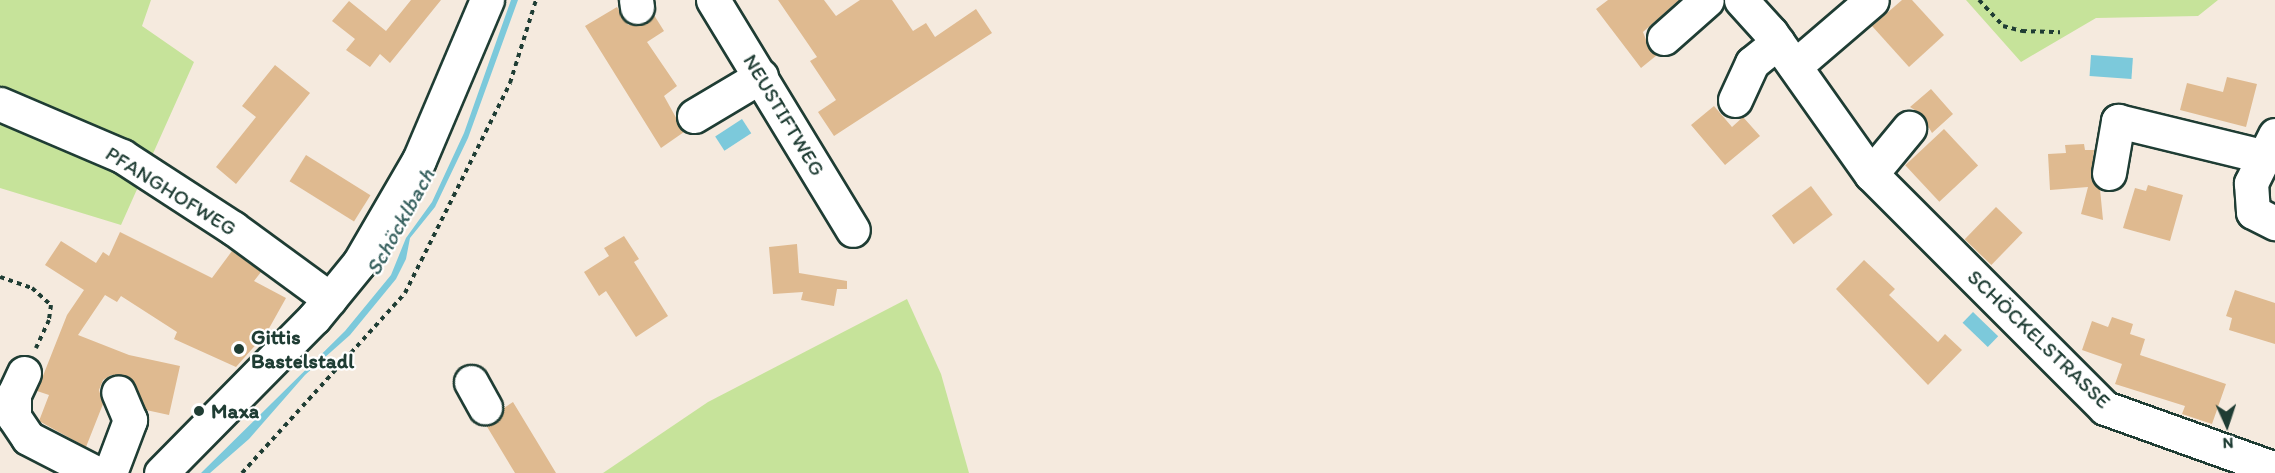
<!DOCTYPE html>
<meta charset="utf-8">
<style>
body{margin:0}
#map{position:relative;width:2275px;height:473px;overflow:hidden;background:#f5eade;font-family:Itim,sans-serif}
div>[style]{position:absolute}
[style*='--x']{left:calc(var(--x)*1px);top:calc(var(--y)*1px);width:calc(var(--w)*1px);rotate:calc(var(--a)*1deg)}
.green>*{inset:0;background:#c6e39a}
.water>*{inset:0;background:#7cc9db;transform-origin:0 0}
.building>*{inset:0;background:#dfba90;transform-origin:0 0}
.path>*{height:4px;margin-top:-2px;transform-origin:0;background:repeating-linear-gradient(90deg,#1f3d34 0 4.5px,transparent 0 9px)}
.roads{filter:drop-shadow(2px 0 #1f3d34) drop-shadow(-2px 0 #1f3d34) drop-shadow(0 2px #1f3d34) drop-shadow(0 -2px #1f3d34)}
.minor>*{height:33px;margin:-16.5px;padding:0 16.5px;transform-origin:16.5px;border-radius:16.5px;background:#fff}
.major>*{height:33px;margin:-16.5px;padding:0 16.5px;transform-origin:16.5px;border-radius:16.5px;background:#fff}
.dots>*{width:16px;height:16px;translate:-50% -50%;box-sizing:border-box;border:3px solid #fff;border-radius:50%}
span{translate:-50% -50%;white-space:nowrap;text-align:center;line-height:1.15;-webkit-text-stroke:4.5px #fff;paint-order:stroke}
.street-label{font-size:21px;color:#1f3d34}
.poi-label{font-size:21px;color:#1f3d34;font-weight:700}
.left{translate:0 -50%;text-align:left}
.water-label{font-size:22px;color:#36605e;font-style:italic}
.north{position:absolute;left:2197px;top:395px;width:60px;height:60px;-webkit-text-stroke:4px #fff;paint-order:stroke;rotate:177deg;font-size:16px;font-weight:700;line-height:24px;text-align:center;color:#1f3d34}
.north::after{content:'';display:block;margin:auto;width:21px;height:27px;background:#1f3d34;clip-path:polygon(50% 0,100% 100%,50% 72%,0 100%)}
</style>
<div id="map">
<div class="green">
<i style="clip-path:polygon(0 0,151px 0,142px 26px,194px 62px,121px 225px,0 188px)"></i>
<i style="clip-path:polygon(1966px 0,2218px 0,2198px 16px,2096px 18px,2021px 62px)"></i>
<i style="clip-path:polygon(907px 299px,941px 374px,969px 473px,603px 473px,708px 402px)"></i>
</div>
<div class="water">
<i style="clip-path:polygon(511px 0,518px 0,468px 138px,435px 207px,410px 238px,406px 259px,396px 279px,350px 335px,305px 375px,249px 439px,210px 473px,201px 473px,345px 331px,391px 275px,406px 238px,432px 202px,464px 133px)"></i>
<i style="left:2091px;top:55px;width:42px;height:21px;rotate:4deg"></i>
<i style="left:742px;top:119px;width:17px;height:32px;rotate:57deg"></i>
<i style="left:1973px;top:312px;width:35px;height:15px;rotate:44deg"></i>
</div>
<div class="building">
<i style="clip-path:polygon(411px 0,441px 0,390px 63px,380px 54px,370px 67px,346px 50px,355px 39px,332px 21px,349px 1px,386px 31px)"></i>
<i style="clip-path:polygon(778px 0,824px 0,836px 16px,860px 0,892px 0,913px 31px,926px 23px,935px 37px,976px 9px,992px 33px,834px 136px,818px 112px,836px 100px,810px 61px,817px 57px)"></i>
<i style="clip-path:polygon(1608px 0,1679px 0,1643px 32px,1650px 50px,1657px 55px,1641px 68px,1596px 9px)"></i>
<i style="clip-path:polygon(1902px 0,1912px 0,1944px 35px,1909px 67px,1872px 26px)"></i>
<i style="clip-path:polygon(617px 7px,628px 25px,640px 25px,654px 15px,664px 31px,647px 42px,677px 86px,664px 96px,684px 132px,661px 148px,585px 26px)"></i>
<i style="clip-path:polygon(275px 65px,310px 93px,236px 184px,216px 167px,256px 117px,242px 106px)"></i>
<i style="clip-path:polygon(2227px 77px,2257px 84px,2246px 127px,2180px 110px,2187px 83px,2223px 92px)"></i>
<i style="clip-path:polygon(1931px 89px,1953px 114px,1932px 133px,1921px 114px,1910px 107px)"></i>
<i style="clip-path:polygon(1714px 106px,1732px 127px,1743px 117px,1760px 136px,1725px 165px,1691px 125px)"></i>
<i style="left:1944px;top:129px;width:50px;height:53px;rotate:47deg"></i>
<i style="clip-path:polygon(2084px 144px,2085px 150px,2094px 150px,2091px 179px,2100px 189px,2103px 220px,2081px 214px,2088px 187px,2050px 190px,2048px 154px,2066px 153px,2065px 145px)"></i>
<i style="left:306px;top:155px;width:76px;height:31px;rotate:32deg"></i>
<i style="clip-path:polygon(2148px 185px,2183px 195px,2170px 241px,2123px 228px,2135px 188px,2146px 191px)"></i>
<i style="left:1811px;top:186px;width:36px;height:49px;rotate:53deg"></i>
<i style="left:1996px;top:207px;width:37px;height:45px;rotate:44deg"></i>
<i style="clip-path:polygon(120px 232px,212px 278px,232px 251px,261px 272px,254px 281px,286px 298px,267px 332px,236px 367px,174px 339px,177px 332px,121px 296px,117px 302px,105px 295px,78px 335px,129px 355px,180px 366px,169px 415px,146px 410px,129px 377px,111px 375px,103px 380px,99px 390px,103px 404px,86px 447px,39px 421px,49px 395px,37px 391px,67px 315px,84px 290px,45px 265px,61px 241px,96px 263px,103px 252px,109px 256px)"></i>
<i style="clip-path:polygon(624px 236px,639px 259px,634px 262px,668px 316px,636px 337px,606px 291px,599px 296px,584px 272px,609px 256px,604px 248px)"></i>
<i style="clip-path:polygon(797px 244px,799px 273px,847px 281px,847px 289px,837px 289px,834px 306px,801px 300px,803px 292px,773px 294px,769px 247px)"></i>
<i style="clip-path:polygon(1864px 260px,1895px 289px,1889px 295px,1938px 342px,1945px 334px,1962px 350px,1928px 385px,1836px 289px)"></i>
<i style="clip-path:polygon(2235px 290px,2275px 303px,2275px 344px,2229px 330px,2232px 318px,2226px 316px)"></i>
<i style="clip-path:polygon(2112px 317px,2133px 324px,2130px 334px,2145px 339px,2140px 355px,2226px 384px,2212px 424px,2182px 414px,2185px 406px,2115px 384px,2122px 364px,2082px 350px,2092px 321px,2108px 327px)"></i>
<i style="clip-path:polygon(513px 402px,556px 473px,515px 473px,486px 425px,495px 423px,504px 408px)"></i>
</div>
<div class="path">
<i style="--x:1979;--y:0;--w:35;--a:47"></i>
<i style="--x:2003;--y:26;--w:20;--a:15"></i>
<i style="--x:2022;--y:31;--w:38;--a:2"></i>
<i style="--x:0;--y:277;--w:34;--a:19"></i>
<i style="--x:32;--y:288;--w:25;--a:42"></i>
<i style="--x:51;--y:305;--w:15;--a:98"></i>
<i style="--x:49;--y:320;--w:31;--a:115"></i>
<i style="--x:242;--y:473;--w:243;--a:-47.8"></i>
<i style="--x:405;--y:293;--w:235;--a:-63.4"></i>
<i style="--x:510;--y:83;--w:87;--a:-72.6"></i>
</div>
<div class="roads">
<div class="minor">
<i style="--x:636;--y:0;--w:7;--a:82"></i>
<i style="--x:713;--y:0;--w:269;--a:58.7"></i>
<i style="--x:1741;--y:0;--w:45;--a:47.7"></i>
<i style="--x:1771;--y:33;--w:173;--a:54.7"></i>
<i style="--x:1871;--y:174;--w:331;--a:45"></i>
<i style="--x:2105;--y:408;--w:178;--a:19.7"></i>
<i style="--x:1664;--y:38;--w:57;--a:-41.5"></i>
<i style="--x:1795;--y:66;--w:101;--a:-40.6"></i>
<i style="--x:1735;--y:100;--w:41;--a:-65.3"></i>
<i style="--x:1752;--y:63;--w:33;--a:-39"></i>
<i style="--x:0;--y:104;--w:133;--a:23.1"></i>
<i style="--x:122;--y:156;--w:132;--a:33"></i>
<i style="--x:233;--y:228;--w:120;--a:36.2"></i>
<i style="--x:694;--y:116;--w:78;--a:-30.8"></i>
<i style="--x:2275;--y:135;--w:54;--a:116.6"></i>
<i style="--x:2251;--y:183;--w:29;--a:86"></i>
<i style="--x:2253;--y:212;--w:25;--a:27"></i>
<i style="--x:2109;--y:173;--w:53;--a:-80.2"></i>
<i style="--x:2118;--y:121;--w:148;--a:13.7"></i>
<i style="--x:1871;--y:174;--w:60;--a:-50.4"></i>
<i style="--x:24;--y:373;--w:23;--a:115"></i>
<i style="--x:14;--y:394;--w:23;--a:90"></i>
<i style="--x:14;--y:417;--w:25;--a:56"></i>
<i style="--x:28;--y:438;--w:76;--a:27.2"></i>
<i style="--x:471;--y:382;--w:29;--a:61"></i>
<i style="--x:110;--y:473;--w:57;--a:-69.3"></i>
<i style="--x:130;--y:420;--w:30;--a:-113"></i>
</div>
<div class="major">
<i style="--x:161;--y:473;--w:218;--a:-45.4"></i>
<i style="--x:314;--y:318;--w:71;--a:-50.7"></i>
<i style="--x:359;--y:263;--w:119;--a:-59.8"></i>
<i style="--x:419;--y:160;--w:174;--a:-67"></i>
</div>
</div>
<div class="dots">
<i style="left:239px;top:349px;background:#1f3d34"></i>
<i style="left:199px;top:411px;background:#1f3d34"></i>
</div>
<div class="street-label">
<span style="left:784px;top:115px;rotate:59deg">NEUSTIFTWEG</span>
<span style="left:171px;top:191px;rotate:32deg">PFANGHOFWEG</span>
<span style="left:2039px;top:339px;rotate:44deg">SCHÖCKELSTRASSE</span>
</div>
<div class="poi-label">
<span class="left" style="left:251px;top:349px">Gittis<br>Bastelstadl</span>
<span class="left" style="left:211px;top:411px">Maxa</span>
</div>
<div class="water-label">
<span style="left:400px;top:222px;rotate:-61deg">Schöcklbach</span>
</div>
<div class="north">N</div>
</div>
